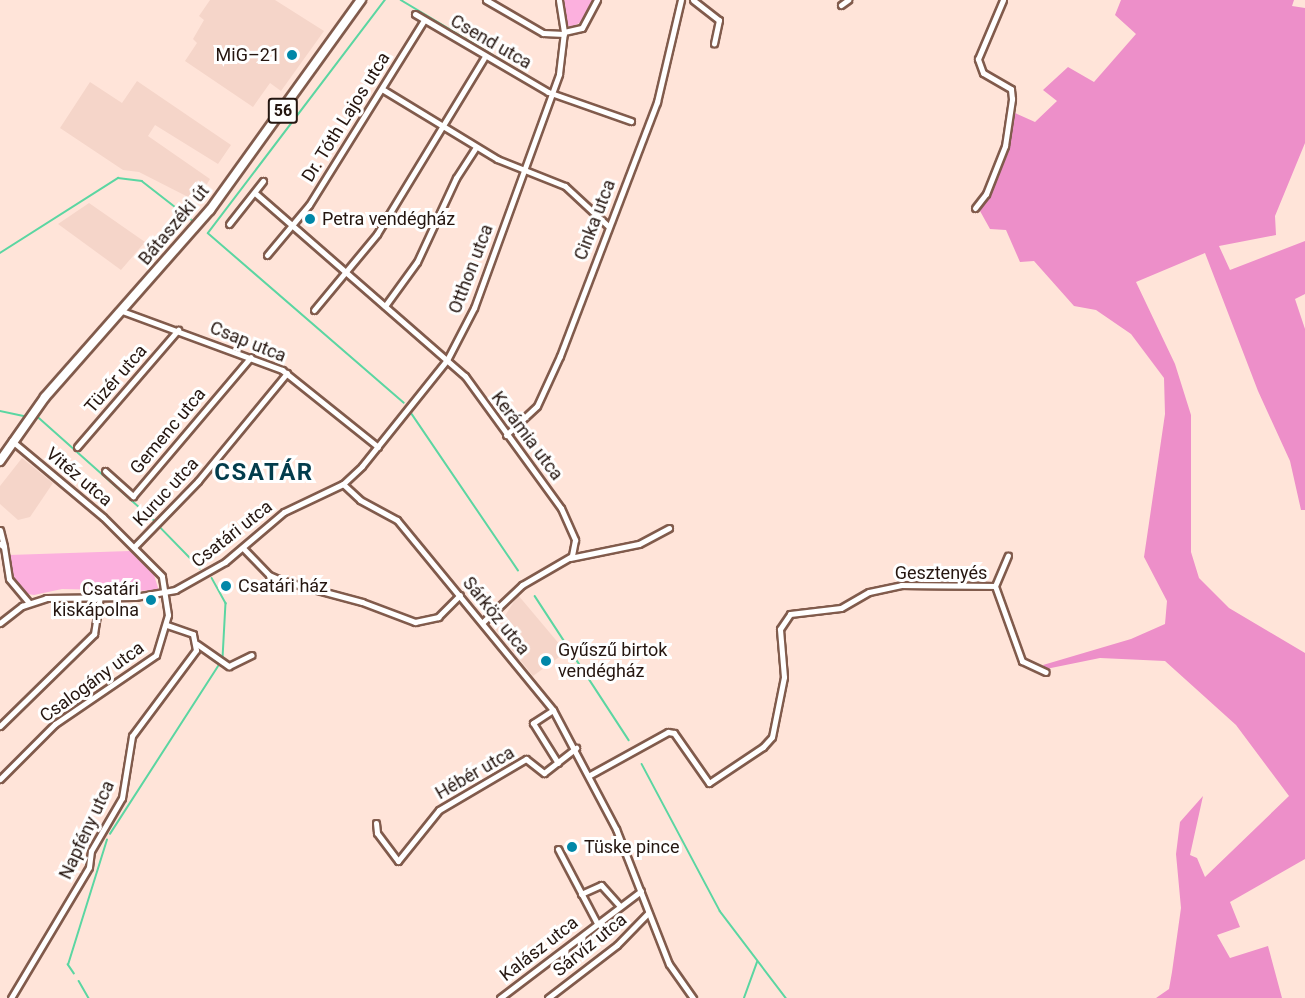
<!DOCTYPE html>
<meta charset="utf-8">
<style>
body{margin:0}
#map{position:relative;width:1305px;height:998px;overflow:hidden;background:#ffe4d9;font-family:Roboto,sans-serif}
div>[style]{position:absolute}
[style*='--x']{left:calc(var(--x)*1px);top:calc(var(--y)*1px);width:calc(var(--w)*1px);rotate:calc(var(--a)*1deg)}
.built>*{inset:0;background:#f5d5c9}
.green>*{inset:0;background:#fcb0de}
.forest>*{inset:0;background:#ed8fc9}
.stream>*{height:1.5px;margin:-0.75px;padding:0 0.75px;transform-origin:0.75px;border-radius:0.75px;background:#5bd6a2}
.roads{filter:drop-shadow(2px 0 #815b4c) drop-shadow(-2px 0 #815b4c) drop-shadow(0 2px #815b4c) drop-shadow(0 -2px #815b4c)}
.minor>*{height:5px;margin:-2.5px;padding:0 2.5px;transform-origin:2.5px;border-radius:2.5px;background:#fff}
.primary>*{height:8px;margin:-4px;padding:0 4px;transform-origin:4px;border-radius:4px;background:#fff}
.dots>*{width:16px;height:16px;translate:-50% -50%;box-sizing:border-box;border:3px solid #fff;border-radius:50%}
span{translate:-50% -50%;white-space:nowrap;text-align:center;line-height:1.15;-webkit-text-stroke:6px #fff;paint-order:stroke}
.shield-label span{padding:2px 4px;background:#fff;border:2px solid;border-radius:4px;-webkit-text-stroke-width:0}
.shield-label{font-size:16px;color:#251610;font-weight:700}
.street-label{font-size:18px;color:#251610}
.poi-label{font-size:18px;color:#251610}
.right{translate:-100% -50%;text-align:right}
.left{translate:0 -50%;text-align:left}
.district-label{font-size:24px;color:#023c4c;font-weight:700;letter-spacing:1.5px}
</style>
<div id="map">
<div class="built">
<i style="clip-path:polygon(210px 0,275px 0,324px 31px,281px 91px,270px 83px,253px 107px,185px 61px,197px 43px,193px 39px,204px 20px,199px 16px)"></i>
<i style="clip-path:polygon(137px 81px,231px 145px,218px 164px,155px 125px,148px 136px,210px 179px,200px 196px,192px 199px,139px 172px,123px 170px,60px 128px,90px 82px,122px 103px)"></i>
<i style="clip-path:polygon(89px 203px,145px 242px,121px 270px,58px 224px)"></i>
<i style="clip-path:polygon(22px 458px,53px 483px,30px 517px,18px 520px,0 504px,0 486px)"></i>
<i style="clip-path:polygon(518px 595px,566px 652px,533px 676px,496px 630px)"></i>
</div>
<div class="green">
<i style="clip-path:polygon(561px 0,594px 0,581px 22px,572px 27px,567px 25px)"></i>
<i style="clip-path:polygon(130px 551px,154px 575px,159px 591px,62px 589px,34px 595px,22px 593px,11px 577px,9px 555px)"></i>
</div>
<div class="forest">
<i style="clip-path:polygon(1121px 0,1294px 0,1292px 6px,1305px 8px,1305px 143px,1275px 216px,1276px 235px,1219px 246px,1230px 270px,1305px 241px,1305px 294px,1295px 299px,1305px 329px,1305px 510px,1301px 510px,1290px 461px,1258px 391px,1205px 253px,1136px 282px,1175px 364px,1191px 415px,1191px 552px,1199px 578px,1229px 608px,1305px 653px,1305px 859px,1230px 902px,1240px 927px,1217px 935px,1230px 958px,1268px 946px,1282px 998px,1156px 998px,1169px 989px,1172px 972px,1181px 908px,1176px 854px,1180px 822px,1203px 796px,1190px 855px,1197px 858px,1205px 877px,1289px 796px,1236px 725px,1165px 661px,1100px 658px,1046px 669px,1043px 665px,1131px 639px,1165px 624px,1167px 601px,1144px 557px,1165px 414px,1164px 378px,1131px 334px,1096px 310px,1074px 306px,1034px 261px,1020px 262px,1006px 230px,990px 229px,980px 211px,1005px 158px,1015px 113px,1035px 122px,1057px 101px,1043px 90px,1068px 67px,1094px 82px,1136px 34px,1115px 15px)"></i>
</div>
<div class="stream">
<i style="--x:401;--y:0;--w:148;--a:30.9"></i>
<i style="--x:208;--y:233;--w:293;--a:-52.8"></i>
<i style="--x:208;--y:233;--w:259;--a:40.9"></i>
<i style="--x:0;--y:253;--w:140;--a:-32.4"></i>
<i style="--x:118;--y:178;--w:24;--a:7"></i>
<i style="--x:142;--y:181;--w:63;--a:38"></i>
<i style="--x:0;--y:411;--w:25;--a:12"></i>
<i style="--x:412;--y:414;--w:189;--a:55.8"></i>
<i style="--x:37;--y:416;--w:159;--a:41.7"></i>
<i style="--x:159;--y:526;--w:59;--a:45.7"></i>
<i style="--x:212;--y:578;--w:29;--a:61"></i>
<i style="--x:226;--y:603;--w:55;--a:93.1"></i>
<i style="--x:535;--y:596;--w:172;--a:56.9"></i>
<i style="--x:642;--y:764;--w:166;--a:62"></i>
<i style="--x:720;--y:911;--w:109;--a:52.8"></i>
<i style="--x:110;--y:834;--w:203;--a:-57.2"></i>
<i style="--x:74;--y:974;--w:11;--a:-124"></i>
<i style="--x:68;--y:965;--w:131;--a:-72.7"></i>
<i style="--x:79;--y:981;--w:20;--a:60"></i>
<i style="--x:744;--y:998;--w:38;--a:-70"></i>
</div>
<div class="roads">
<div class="minor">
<i style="--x:486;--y:0;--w:66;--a:30.1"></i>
<i style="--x:543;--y:33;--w:21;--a:3"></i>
<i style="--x:693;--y:0;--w:33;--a:38"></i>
<i style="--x:719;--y:20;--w:24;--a:102"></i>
<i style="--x:841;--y:5;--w:9;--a:-36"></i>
<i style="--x:415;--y:14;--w:154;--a:30.4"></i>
<i style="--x:548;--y:92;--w:88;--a:19.3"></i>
<i style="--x:564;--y:32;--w:18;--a:-13"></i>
<i style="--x:582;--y:28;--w:32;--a:-62"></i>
<i style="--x:382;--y:89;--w:135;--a:31.3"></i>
<i style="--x:497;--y:159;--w:73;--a:21.7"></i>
<i style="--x:565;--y:186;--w:59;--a:42.9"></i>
<i style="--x:255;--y:193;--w:279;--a:41.1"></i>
<i style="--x:465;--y:376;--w:163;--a:54"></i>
<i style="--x:561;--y:508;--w:35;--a:66"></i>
<i style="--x:575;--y:540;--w:16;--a:101"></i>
<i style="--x:572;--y:556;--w:58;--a:149.9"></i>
<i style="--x:522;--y:585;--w:54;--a:136.5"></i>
<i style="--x:975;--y:208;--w:18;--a:-52"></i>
<i style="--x:986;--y:194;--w:52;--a:-68.4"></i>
<i style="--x:1005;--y:146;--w:48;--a:-81.5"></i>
<i style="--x:1012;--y:99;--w:10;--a:-96"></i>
<i style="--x:1011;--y:89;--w:32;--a:-150"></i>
<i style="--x:983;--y:73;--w:15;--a:-110"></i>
<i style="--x:978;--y:59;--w:64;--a:-67"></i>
<i style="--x:229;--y:224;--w:55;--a:-51.7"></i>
<i style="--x:267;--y:255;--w:65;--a:-50"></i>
<i style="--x:309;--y:205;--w:218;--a:-58.1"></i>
<i style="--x:385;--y:306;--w:54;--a:-54"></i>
<i style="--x:417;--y:262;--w:93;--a:-65.1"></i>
<i style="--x:456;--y:178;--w:37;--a:-57"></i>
<i style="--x:314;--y:310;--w:99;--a:-50.3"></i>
<i style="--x:377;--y:234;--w:206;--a:-58.7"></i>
<i style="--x:122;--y:311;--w:171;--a:20.2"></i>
<i style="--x:282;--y:370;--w:123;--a:38.7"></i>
<i style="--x:506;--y:435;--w:42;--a:-43.1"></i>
<i style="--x:537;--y:406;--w:55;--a:-65.3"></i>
<i style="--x:560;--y:356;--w:272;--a:-69.1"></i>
<i style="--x:657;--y:102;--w:105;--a:-76.8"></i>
<i style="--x:77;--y:447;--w:155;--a:-49.2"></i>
<i style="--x:105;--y:471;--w:38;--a:42"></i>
<i style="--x:133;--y:496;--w:182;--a:-49.7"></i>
<i style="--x:343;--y:484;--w:23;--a:43"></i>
<i style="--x:360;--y:500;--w:42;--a:28.4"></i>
<i style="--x:397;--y:520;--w:246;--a:50.6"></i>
<i style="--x:553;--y:710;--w:135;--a:62.1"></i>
<i style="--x:616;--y:829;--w:145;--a:68.6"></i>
<i style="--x:669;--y:964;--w:42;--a:54.8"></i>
<i style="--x:0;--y:530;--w:16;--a:76"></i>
<i style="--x:0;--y:544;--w:5;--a:37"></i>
<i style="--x:4;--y:547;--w:32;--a:81"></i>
<i style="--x:9;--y:579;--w:30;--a:50"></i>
<i style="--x:135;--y:546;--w:91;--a:-45.9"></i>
<i style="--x:198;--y:481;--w:140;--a:-50.5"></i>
<i style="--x:243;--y:548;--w:37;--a:46"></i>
<i style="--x:269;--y:575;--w:12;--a:24"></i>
<i style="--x:280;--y:580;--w:85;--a:15"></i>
<i style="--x:362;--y:602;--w:57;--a:20.7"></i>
<i style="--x:415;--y:622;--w:24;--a:-12"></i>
<i style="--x:438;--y:617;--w:31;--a:-45"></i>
<i style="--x:570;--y:558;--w:70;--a:-11.5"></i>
<i style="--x:639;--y:544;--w:34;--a:-28"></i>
<i style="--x:995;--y:586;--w:80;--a:70.2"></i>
<i style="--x:1022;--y:661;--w:26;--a:25"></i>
<i style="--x:995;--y:586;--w:33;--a:-67"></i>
<i style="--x:0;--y:623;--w:28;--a:-38"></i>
<i style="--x:22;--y:606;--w:25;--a:-18"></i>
<i style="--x:46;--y:598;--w:89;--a:-0.6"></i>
<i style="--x:135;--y:597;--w:41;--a:-9.9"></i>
<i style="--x:175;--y:590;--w:57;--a:-29.2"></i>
<i style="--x:225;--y:562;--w:77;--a:-40.3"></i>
<i style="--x:284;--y:512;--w:65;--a:-25.4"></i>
<i style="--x:343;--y:484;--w:26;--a:-43"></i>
<i style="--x:362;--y:466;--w:136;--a:-51.3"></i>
<i style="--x:447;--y:360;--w:59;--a:-62.6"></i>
<i style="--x:474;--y:308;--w:249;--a:-70"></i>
<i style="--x:559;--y:74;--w:42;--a:-83.2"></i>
<i style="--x:564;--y:32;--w:32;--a:-99"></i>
<i style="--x:197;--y:644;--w:39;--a:35"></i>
<i style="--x:229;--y:666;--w:25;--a:-26"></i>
<i style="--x:553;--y:710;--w:24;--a:147"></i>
<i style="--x:533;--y:723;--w:47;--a:58"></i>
<i style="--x:0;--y:726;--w:132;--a:-44.4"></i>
<i style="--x:94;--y:634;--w:38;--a:-81"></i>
<i style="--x:590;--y:775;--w:89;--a:-28.9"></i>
<i style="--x:668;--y:732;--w:6;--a:9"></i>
<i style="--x:674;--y:733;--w:61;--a:55"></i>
<i style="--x:709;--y:783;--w:65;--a:-33.7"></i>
<i style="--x:763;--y:747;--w:13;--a:-48"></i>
<i style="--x:772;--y:737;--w:61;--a:-78.7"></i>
<i style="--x:784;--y:677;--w:48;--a:-94.8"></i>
<i style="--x:780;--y:629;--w:18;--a:-56"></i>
<i style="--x:790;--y:614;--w:51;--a:-6.7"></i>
<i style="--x:841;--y:608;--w:32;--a:-30"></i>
<i style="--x:869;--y:592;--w:33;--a:-12"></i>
<i style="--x:901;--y:585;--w:94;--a:0.6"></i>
<i style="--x:0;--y:779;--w:78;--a:-45"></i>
<i style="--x:55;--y:724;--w:122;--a:-34.3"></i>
<i style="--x:156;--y:655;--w:42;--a:-73.3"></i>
<i style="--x:168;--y:615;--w:39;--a:-99"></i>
<i style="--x:162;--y:576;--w:83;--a:-135"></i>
<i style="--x:103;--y:517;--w:119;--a:-140.1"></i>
<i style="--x:376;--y:823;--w:10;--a:84"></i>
<i style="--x:377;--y:833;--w:35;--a:53"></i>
<i style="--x:398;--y:861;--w:65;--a:-51.2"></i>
<i style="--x:439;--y:810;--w:101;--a:-30.4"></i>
<i style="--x:526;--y:759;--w:23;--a:38"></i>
<i style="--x:544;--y:773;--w:41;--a:-38"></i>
<i style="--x:558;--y:849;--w:84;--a:62.2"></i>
<i style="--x:581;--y:894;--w:22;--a:-24"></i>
<i style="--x:601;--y:885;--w:27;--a:48"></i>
<i style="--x:11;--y:998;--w:152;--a:-59.2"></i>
<i style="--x:89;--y:867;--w:16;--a:-83"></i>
<i style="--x:91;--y:851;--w:61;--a:-59.7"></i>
<i style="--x:122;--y:798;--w:63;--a:-80.8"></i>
<i style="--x:132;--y:736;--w:107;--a:-53.3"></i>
<i style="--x:196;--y:650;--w:16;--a:-101"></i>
<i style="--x:193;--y:634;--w:28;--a:-161"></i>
<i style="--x:500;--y:998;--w:177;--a:-37.2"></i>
<i style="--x:548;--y:998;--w:87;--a:-37.5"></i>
<i style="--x:617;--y:945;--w:45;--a:-45.9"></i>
</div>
<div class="primary">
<i style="--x:0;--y:461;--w:78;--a:-54.9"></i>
<i style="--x:45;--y:397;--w:249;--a:-48.6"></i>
<i style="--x:210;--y:210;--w:259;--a:-54.3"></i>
</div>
</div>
<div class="dots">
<i style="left:292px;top:55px;background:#0087a8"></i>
<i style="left:310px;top:219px;background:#0087a8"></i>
<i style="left:226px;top:586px;background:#0087a8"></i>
<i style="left:151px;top:600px;background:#0087a8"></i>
<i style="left:546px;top:661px;background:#0087a8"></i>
<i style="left:572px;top:847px;background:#0087a8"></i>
</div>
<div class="shield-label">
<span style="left:283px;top:111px">56</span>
</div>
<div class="street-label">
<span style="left:491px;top:42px;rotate:30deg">Csend utca</span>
<span style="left:346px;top:117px;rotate:-58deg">Dr. Tóth Lajos utca</span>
<span style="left:595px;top:220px;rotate:-69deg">Cinka utca</span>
<span style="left:174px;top:225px;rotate:-50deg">Bátaszéki út</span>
<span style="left:471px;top:269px;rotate:-69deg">Otthon utca</span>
<span style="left:248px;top:342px;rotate:22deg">Csap utca</span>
<span style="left:116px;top:379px;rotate:-49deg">Tüzér utca</span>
<span style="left:168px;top:431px;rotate:-50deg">Gemenc utca</span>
<span style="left:527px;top:436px;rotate:53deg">Kerámia utca</span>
<span style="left:79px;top:477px;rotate:40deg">Vitéz utca</span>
<span style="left:166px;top:492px;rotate:-47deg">Kuruc utca</span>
<span style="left:232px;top:534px;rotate:-38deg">Csatári utca</span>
<span style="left:941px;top:573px">Gesztenyés</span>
<span style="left:496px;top:616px;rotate:51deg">Sárköz utca</span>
<span style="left:92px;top:682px;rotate:-36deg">Csalogány utca</span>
<span style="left:475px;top:773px;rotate:-30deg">Hébér utca</span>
<span style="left:87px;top:830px;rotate:-65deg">Napfény utca</span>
<span style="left:590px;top:945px;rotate:-39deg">Sárvíz utca</span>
<span style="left:539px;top:949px;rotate:-38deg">Kalász utca</span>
</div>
<div class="poi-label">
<span class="right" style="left:280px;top:55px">MiG–21</span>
<span class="left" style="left:322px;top:219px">Petra vendégház</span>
<span class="left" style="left:238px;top:586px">Csatári ház</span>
<span class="right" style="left:139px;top:600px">Csatári<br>kiskápolna</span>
<span class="left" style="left:558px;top:661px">Gyűszű birtok<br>vendégház</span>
<span class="left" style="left:584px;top:847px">Tüske pince</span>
</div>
<div class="district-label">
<span style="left:264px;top:473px">CSATÁR</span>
</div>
</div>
